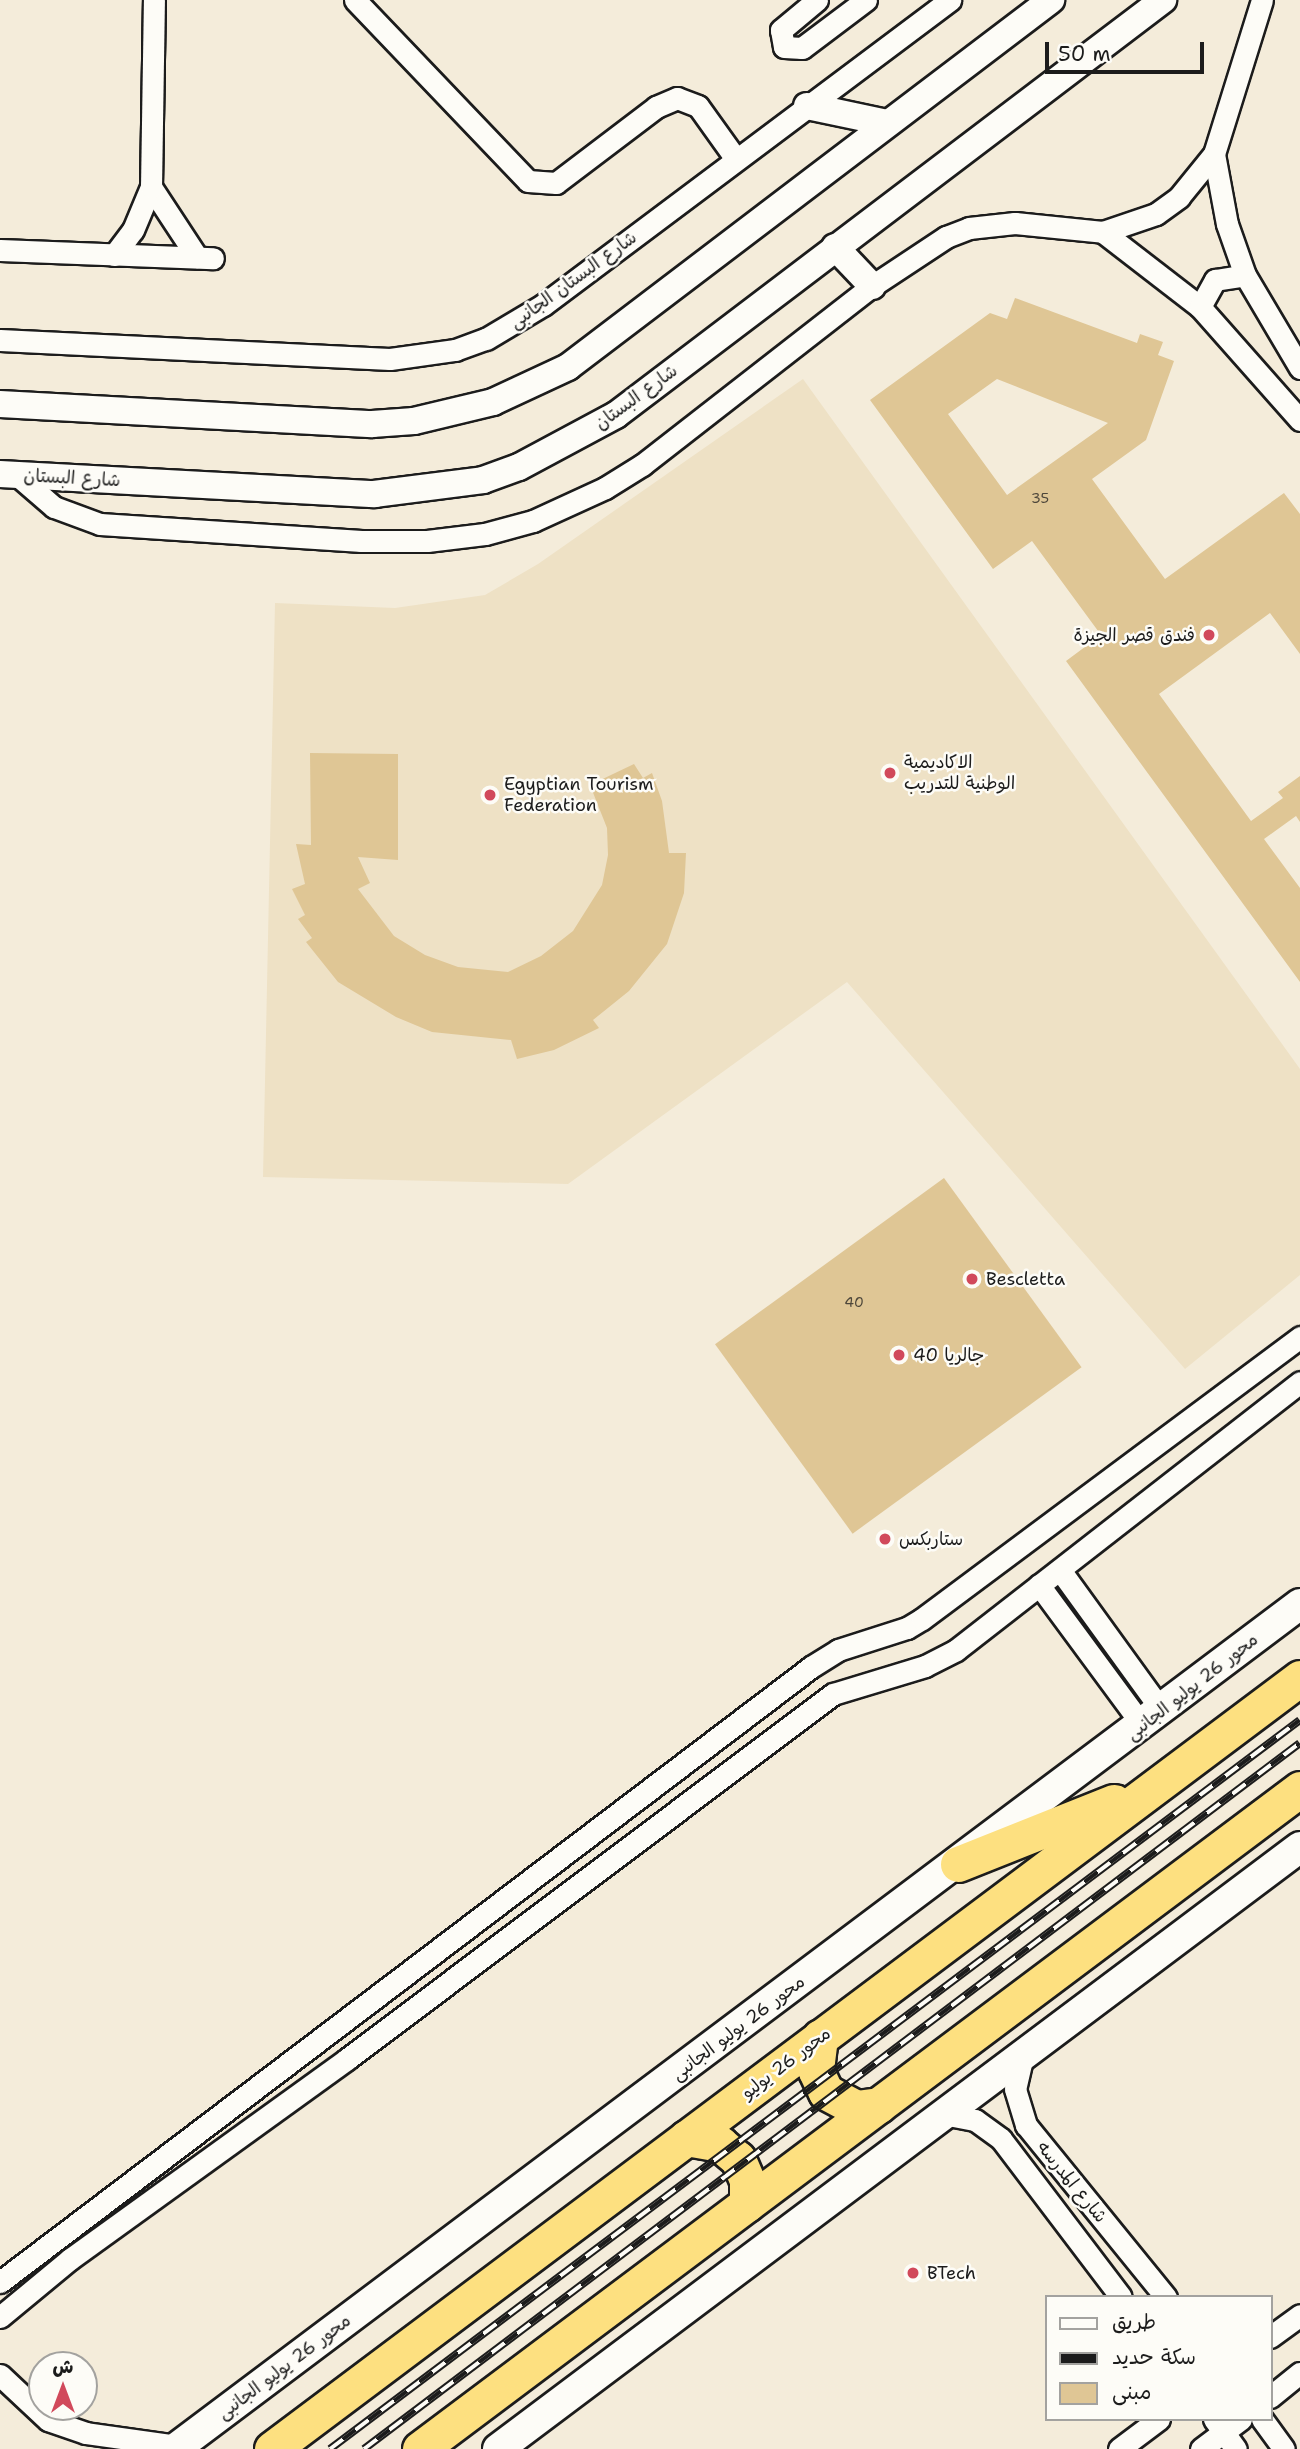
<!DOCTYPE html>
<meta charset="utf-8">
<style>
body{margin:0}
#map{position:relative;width:1300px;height:2449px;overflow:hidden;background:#f4ecda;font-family:"Shantell Sans","Playpen Sans Arabic",sans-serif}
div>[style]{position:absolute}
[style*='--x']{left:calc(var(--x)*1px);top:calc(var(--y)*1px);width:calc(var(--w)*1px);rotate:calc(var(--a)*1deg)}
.built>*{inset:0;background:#eee1c5}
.building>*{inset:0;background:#dfc695;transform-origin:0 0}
.roads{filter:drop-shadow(2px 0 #1c1c1c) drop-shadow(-2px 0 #1c1c1c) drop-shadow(0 2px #1c1c1c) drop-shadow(0 -2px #1c1c1c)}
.minor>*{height:21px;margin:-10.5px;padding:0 10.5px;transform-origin:10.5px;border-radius:10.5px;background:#fdfcf7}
.tertiary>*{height:26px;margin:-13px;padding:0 13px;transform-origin:13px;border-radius:13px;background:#fdfcf7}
.secondary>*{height:30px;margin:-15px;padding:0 15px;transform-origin:15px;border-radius:15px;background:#fdfcf7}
.trunk>*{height:35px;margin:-17.5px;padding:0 17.5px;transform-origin:17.5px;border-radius:17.5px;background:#fde080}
.rail>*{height:8px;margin-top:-4px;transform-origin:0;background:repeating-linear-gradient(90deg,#fdfcf7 0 16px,#1c1c1c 0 32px);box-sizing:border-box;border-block:2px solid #1c1c1c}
.dots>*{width:19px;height:19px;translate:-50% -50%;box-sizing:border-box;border:4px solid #fdfcf7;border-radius:50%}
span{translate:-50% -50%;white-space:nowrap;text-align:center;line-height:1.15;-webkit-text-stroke:5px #fdfcf7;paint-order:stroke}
.number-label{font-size:14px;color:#4d463a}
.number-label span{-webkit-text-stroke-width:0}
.street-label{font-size:18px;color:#1c1c1c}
.poi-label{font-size:18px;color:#1c1c1c}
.right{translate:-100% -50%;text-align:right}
.left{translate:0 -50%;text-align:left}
.legend{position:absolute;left:1045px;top:2295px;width:228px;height:126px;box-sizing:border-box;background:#fdfcf7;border:2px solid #a3a29f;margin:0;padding:9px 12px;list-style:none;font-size:21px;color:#1c1c1c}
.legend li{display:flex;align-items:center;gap:14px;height:35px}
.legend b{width:35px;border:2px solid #a3a29f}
.north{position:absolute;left:28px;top:2351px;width:70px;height:70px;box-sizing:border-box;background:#fdfcf7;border:2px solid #a3a29f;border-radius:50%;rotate:0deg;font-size:19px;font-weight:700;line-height:28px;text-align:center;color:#1c1c1c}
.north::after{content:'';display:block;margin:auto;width:24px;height:32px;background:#d1495b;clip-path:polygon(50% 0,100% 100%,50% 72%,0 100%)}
.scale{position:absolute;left:1045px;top:42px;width:159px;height:32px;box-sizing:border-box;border:4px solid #1c1c1c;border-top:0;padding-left:9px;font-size:21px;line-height:24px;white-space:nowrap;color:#1c1c1c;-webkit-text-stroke:5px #fdfcf7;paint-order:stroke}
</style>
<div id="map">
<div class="built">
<i style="clip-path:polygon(803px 379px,1300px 1069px,1300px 1275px,1185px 1369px,847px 982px,568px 1184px,263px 1177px,275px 603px,395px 608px,485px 595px,538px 564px)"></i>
</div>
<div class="building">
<i style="clip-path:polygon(evenodd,1015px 298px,1137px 343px,1140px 334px,1163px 342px,1158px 355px,1174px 361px,1146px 440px,1092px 479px,1165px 579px,1284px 493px,1300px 514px,1300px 654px,1270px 613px,1159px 694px,1251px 821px,1283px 798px,1278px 792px,1300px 776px,1300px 822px,1296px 816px,1264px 839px,1300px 888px,1300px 982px,1066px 661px,1101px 635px,1032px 541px,993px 569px,870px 400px,990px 313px,1007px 319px,1015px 298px,997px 379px,1108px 423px,1007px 495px,948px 414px,997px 379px)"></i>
<i style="clip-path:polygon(310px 753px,398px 754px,398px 860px,358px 857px,370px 883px,358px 889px,394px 936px,425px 955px,458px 967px,508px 972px,541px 956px,573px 931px,602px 885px,608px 855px,607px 828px,590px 785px,634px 764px,643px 778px,652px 773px,662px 801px,669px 853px,686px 853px,684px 893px,667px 944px,629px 991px,593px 1020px,599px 1028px,554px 1050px,517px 1059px,511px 1040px,432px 1032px,396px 1017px,338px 982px,306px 942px,312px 938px,298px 919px,305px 915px,292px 889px,305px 884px,296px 844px,311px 845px)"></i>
<i style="left:944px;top:1178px;width:234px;height:283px;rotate:54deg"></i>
</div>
<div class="roads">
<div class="minor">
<i style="--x:355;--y:0;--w:250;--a:46.3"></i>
<i style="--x:528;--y:181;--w:28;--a:4"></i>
<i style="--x:556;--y:183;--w:126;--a:-37.2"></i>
<i style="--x:656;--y:107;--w:23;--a:-23"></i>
<i style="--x:677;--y:98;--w:22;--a:21"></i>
<i style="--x:698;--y:106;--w:65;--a:54.4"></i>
<i style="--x:817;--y:0;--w:47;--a:140.2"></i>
<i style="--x:781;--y:30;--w:17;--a:80"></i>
<i style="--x:784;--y:47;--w:18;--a:3"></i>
<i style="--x:802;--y:48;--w:80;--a:-36.9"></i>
<i style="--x:1214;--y:154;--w:71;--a:79.5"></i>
<i style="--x:1227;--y:224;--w:54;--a:70.6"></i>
<i style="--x:1245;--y:275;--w:108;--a:59.4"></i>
<i style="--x:151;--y:187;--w:84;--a:56.7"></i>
<i style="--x:1103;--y:232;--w:123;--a:37.7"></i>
<i style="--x:1200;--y:307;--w:151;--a:48.5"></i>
<i style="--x:0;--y:250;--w:213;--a:2.2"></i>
<i style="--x:114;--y:255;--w:31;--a:-53"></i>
<i style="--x:133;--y:230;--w:47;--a:-67.3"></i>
<i style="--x:151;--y:187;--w:187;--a:-89.1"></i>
<i style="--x:1200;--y:307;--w:31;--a:-61"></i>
<i style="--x:1215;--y:280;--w:30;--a:-9"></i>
<i style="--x:0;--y:340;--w:390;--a:2.8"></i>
<i style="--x:390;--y:359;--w:66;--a:-7.9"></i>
<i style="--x:455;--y:350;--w:33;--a:-20"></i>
<i style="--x:486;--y:339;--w:66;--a:-30.8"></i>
<i style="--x:543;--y:305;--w:509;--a:-36.85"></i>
<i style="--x:17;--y:475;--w:49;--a:40.9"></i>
<i style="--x:54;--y:507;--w:49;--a:20.3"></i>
<i style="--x:100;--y:524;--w:262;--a:3.7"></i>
<i style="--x:361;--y:541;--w:66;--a:0"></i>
<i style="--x:427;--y:541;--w:58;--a:-6.9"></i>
<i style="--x:485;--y:534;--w:50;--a:-15.2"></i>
<i style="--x:533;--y:521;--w:79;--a:-24.6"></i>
<i style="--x:605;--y:488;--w:44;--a:-31.9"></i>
<i style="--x:642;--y:465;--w:291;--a:-37.9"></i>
<i style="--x:872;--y:286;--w:89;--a:-33.5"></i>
<i style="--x:946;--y:237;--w:25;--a:-21"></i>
<i style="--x:969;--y:228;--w:46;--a:-6.2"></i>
<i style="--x:1015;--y:223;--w:88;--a:5.8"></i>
<i style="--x:1103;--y:232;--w:56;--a:-18.8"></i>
<i style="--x:1156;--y:214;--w:29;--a:-36"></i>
<i style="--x:1179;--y:197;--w:55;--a:-50.9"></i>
<i style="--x:1214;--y:154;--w:161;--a:-72.7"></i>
<i style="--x:1060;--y:1570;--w:174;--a:54.1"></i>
<i style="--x:1039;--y:1585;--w:175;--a:53.6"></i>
<i style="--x:1023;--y:2055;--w:35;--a:103"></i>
<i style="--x:1015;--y:2089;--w:38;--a:73"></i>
<i style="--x:1026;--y:2125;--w:222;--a:50.9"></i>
<i style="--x:943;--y:2114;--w:33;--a:11"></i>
<i style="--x:975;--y:2120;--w:32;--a:36"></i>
<i style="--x:1001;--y:2139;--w:198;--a:52.8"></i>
<i style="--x:0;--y:2282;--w:1018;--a:-37.17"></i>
<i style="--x:811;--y:1667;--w:32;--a:-32"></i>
<i style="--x:838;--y:1650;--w:72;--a:-17.7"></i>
<i style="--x:907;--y:1628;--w:17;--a:-31"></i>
<i style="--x:922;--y:1619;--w:472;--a:-36.7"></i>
<i style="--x:0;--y:2317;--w:91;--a:-39.6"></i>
<i style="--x:70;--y:2259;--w:342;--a:-35.8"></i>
<i style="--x:347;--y:2059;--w:608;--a:-36.91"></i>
<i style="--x:833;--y:1694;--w:96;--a:-16.9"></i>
<i style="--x:925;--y:1666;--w:35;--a:-27"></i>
<i style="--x:956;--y:1650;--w:436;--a:-37.9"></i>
<i style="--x:1270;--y:2337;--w:37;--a:-36"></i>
<i style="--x:0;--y:2375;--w:66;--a:43.2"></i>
<i style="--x:48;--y:2420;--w:40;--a:18.9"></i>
<i style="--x:86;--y:2433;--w:94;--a:8"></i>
<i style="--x:1270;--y:2397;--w:38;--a:-39"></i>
<i style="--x:1214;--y:2419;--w:37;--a:54"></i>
<i style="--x:1262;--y:2419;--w:37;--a:54"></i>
<i style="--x:1119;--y:2449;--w:50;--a:-36.9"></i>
<i style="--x:1201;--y:2449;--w:50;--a:-36.9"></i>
</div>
<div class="tertiary">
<i style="--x:807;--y:106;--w:83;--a:11.9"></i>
<i style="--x:835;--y:247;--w:54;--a:46.5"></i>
<i style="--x:0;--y:404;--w:373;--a:3.1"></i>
<i style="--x:372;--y:424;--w:42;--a:-4.1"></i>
<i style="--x:414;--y:421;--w:81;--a:-13.5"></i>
<i style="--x:493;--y:402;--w:83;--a:-25"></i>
<i style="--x:568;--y:367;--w:607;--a:-37.23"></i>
<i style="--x:0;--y:474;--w:375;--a:3.1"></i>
<i style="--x:374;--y:494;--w:110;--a:-7.3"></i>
<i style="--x:483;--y:480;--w:38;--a:-20"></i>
<i style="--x:519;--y:467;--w:110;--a:-28.2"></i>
<i style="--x:616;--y:415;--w:687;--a:-37.19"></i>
</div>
<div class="secondary">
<i style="--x:175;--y:2449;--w:1407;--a:-36.91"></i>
<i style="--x:498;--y:2449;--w:1003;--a:-36.89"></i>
</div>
<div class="trunk">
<i style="--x:958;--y:1864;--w:168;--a:-21.7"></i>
<i style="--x:820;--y:2037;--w:34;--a:97"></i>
<i style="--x:816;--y:2071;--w:23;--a:65"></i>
<i style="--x:826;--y:2092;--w:34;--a:28"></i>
<i style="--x:856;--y:2108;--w:23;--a:-7"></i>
<i style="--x:686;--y:2138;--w:35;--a:10"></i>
<i style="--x:720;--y:2144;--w:23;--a:40"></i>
<i style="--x:738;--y:2159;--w:23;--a:67"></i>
<i style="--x:747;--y:2180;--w:24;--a:90"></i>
<i style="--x:272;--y:2449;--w:1285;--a:-36.87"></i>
<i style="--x:420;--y:2449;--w:1100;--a:-36.87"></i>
</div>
</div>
<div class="rail">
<i style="--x:330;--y:2449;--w:1213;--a:-36.93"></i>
<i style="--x:364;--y:2449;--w:1172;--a:-37.03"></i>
</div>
<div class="dots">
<i style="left:1209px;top:635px;background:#d1495b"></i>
<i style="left:890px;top:773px;background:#d1495b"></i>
<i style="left:490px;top:795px;background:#d1495b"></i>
<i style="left:972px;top:1279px;background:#d1495b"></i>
<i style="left:899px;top:1355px;background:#d1495b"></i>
<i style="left:885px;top:1539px;background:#d1495b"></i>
<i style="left:913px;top:2273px;background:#d1495b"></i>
</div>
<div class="number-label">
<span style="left:1040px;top:498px">35</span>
<span style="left:854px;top:1302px">40</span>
</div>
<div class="street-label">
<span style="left:573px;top:280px;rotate:-36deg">شارع البستان الجانبى</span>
<span style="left:636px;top:397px;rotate:-36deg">شارع البستان</span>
<span style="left:72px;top:478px;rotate:3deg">شارع البستان</span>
<span style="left:1192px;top:1687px;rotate:-38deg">محور 26 يوليو الجانبى</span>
<span style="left:738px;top:2028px;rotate:-37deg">محور 26 يوليو الجانبى</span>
<span style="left:786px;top:2063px;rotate:-37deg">محور 26 يوليو</span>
<span style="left:1072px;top:2182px;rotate:51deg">شارع المدرسه</span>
<span style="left:284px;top:2367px;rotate:-37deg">محور 26 يوليو الجانبى</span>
</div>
<div class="poi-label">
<span class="right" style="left:1195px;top:635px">فندق قصر الجيزة</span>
<span class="left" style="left:904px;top:773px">الاكاديمية<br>الوطنية للتدريب</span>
<span class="left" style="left:504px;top:795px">Egyptian Tourism<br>Federation</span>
<span class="left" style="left:986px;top:1279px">Bescletta</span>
<span class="left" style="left:913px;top:1355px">جالريا 40</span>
<span class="left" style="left:899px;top:1539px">ستاربكس</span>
<span class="left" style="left:927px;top:2273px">BTech</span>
</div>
<ul class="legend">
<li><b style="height:9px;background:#fdfcf7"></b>طريق</li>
<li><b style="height:9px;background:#1c1c1c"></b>سكة حديد</li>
<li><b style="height:19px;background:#dfc695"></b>مبنى</li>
</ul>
<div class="north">ش</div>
<div class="scale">50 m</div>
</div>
